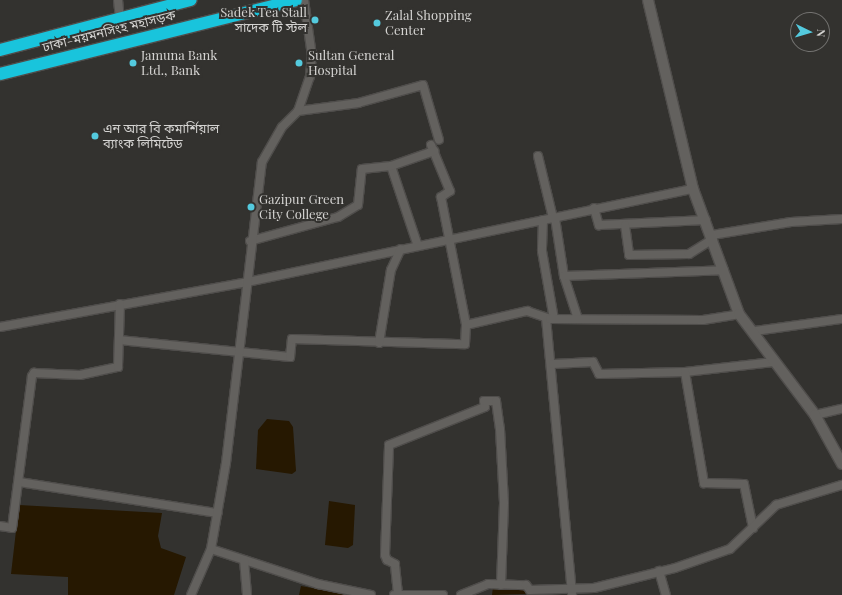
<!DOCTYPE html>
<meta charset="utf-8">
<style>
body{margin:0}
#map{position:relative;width:842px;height:595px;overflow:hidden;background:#33322f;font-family:"Playfair Display","Noto Sans Bengali",serif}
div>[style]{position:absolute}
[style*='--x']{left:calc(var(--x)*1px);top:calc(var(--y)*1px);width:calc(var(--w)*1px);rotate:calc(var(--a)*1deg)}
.water>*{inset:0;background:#261801}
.roads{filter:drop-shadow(1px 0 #4f4d4b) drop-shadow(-1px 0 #4f4d4b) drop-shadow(0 1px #4f4d4b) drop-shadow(0 -1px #4f4d4b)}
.street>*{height:8px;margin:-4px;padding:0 4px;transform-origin:4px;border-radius:4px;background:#63615e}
.secondary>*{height:10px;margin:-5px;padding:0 5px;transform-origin:5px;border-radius:5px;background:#63615e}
.highway>*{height:12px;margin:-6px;padding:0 6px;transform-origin:6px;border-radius:6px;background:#19c4dc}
.dots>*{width:11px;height:11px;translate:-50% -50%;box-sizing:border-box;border:2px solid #33322f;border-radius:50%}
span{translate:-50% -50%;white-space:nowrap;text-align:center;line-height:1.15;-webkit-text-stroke:4px #33322f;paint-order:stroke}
.poi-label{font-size:13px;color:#d4d3d1}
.right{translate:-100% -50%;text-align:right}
.left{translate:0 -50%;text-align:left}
.street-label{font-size:13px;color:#d4d3d1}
.north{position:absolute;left:790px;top:12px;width:40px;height:40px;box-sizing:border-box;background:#33322f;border:1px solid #737270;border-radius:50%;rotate:95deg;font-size:11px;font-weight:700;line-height:16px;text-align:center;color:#d4d3d1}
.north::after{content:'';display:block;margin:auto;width:14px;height:18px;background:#54cade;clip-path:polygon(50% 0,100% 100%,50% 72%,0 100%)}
</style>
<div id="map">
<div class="water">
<i style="clip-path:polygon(267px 419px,289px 421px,293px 427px,296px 471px,292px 474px,256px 469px,258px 430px)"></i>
<i style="clip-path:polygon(329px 501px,355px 505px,353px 545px,348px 548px,325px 545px)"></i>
<i style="clip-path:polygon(19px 505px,162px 513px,158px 536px,161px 548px,186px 557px,174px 595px,68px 595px,68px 577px,11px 574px)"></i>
<i style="clip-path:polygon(301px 586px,328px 591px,348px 595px,299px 595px)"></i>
<i style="clip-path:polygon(493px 587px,524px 587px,528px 594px,492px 595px)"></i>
</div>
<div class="roads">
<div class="street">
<i style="--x:118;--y:0;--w:20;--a:84"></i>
<i style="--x:298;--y:111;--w:61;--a:-7.6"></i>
<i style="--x:358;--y:103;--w:67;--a:-15.5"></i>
<i style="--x:423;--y:85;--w:57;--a:73.8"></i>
<i style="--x:431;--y:145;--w:50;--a:67.6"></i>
<i style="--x:450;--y:191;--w:11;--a:146"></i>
<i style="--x:441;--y:197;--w:130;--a:78.9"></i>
<i style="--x:538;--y:156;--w:64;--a:76.4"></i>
<i style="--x:391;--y:166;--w:84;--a:71.4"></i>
<i style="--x:594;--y:208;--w:18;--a:74"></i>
<i style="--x:599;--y:225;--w:107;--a:-2.7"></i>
<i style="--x:555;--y:218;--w:59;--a:81.2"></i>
<i style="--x:564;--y:276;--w:45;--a:72"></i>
<i style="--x:543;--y:220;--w:31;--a:92"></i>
<i style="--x:542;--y:251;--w:69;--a:80"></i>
<i style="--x:625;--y:225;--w:30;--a:82"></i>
<i style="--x:629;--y:255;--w:60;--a:-1"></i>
<i style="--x:689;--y:254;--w:28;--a:-32"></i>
<i style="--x:712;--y:235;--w:80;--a:-9.3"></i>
<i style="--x:791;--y:222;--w:51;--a:-3.4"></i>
<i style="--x:250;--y:241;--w:91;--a:-15.3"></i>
<i style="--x:338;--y:217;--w:23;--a:-31"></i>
<i style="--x:358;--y:205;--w:36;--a:-84"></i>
<i style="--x:362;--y:169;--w:29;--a:-6"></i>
<i style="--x:391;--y:166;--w:46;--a:-19.2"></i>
<i style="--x:564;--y:276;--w:160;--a:-2.1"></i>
<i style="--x:546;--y:318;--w:277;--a:84.6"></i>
<i style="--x:0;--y:327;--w:251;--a:-10.3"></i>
<i style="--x:247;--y:282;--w:456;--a:-11.8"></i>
<i style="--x:755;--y:331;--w:88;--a:-7.9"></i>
<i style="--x:119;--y:340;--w:172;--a:5.7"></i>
<i style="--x:290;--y:357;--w:18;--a:-84"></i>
<i style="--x:292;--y:339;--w:173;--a:1.7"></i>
<i style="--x:465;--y:344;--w:19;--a:-87"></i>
<i style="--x:466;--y:325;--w:63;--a:-12.9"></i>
<i style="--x:527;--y:311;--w:24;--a:19"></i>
<i style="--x:550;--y:319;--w:153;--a:0.4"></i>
<i style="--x:703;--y:320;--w:36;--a:-9"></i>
<i style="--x:379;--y:343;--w:74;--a:-80.7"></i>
<i style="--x:391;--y:270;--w:23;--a:-65"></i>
<i style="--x:553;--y:364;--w:40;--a:-2.9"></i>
<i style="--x:593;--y:362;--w:13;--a:63"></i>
<i style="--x:599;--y:374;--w:86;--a:-1.3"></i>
<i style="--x:685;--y:372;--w:89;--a:-6.5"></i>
<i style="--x:685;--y:372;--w:113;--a:80.3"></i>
<i style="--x:704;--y:483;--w:40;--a:1.4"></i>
<i style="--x:744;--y:484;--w:45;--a:78.4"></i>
<i style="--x:815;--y:415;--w:28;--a:-13"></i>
<i style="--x:19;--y:482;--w:201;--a:8.9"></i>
<i style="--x:0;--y:526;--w:12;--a:9"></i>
<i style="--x:12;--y:528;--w:153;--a:-82.5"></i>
<i style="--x:32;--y:376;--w:4;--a:-56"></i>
<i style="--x:34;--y:373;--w:46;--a:2.5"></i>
<i style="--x:80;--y:375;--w:39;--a:-12"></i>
<i style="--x:118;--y:367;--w:63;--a:-88.2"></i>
<i style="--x:211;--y:549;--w:113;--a:18.1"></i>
<i style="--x:318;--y:584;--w:54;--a:11.7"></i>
<i style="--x:244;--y:560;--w:35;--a:85"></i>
<i style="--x:659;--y:571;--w:25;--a:74"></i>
<i style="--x:398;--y:594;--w:30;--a:-96"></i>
<i style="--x:395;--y:564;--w:9;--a:-153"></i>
<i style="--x:387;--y:560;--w:5;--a:-112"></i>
<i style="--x:385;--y:555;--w:110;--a:-87.9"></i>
<i style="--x:389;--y:445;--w:103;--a:-21.6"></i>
<i style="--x:485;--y:407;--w:6;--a:-99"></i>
<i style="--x:484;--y:401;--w:12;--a:0"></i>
<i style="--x:496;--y:401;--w:28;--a:82"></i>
<i style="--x:500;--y:429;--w:74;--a:86.9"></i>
<i style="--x:504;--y:503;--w:82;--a:92.1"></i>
<i style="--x:191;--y:595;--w:50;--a:-66.5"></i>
<i style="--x:211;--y:549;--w:87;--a:-80.1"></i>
<i style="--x:226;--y:463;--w:303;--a:-83.2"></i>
<i style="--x:262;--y:162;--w:40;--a:-60.3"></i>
<i style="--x:282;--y:127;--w:23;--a:-45"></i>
<i style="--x:298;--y:111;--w:36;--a:-71"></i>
<i style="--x:310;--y:77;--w:21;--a:-85"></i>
<i style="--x:312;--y:56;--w:57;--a:-98.1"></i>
<i style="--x:394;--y:595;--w:49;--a:0"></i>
<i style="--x:461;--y:595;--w:29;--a:-22"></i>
<i style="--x:488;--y:584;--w:38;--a:2"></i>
<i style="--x:526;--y:585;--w:6;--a:51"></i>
<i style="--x:530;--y:590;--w:64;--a:-1.8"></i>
<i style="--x:594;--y:588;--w:83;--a:-13.9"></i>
<i style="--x:675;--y:568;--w:58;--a:-19.1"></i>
<i style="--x:730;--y:549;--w:64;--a:-43.7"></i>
<i style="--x:776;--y:505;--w:69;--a:-16.9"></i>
</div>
<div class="secondary">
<i style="--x:648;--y:0;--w:194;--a:76.6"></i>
<i style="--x:693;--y:189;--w:133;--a:69.8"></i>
<i style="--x:739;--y:314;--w:126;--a:53"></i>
<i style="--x:815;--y:415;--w:56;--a:61.1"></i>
</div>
<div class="highway">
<i style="--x:0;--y:50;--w:197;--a:-14.7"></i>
<i style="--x:0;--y:74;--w:305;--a:-14"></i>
</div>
</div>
<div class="dots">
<i style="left:315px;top:20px;background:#54cade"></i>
<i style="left:377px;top:23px;background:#54cade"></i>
<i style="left:133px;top:63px;background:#54cade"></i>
<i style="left:299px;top:63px;background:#54cade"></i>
<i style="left:95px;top:136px;background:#54cade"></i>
<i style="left:251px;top:207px;background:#54cade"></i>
</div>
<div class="poi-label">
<span class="right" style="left:307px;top:20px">Sadek Tea Stall<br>সাদেক টি স্টল</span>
<span class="left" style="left:385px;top:23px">Zalal Shopping<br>Center</span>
<span class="left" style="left:141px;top:63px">Jamuna Bank<br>Ltd., Bank</span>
<span class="left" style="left:308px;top:63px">Sultan General<br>Hospital</span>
<span class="left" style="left:103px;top:136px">এন আর বি কমার্শিয়াল<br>ব্যাংক লিমিটেড</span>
<span class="left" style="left:259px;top:207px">Gazipur Green<br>City College</span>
</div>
<div class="street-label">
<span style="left:109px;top:31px;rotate:-14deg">ঢাকা-ময়মনসিংহ মহাসড়ক</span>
</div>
<div class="north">N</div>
</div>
